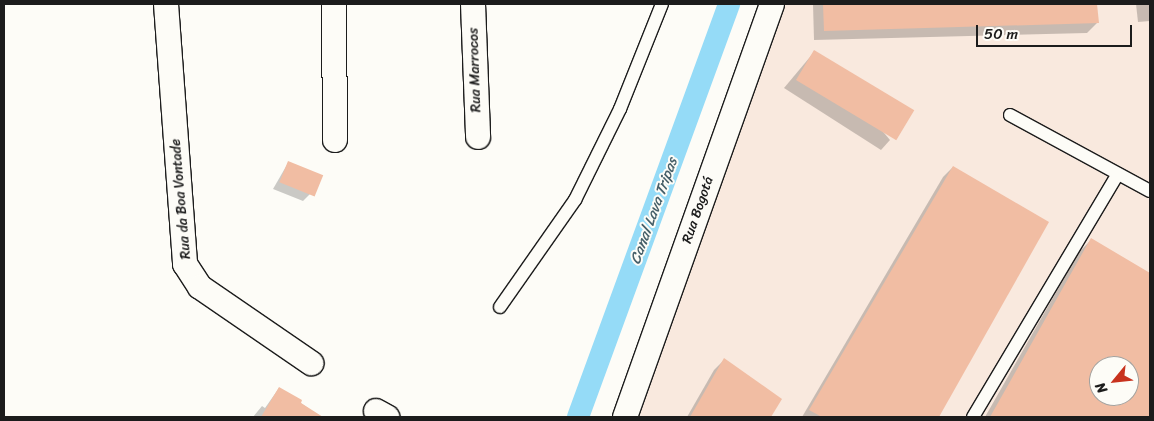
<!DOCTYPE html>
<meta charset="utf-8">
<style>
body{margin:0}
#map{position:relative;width:1154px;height:421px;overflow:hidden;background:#fdfcf7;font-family:Sriracha,sans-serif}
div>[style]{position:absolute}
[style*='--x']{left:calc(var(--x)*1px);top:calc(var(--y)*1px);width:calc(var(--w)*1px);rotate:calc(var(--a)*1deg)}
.built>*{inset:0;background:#f9e9de}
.shadow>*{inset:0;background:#0003}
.canal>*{height:22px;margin:-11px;padding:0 11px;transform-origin:11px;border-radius:11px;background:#95dbf7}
.building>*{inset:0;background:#f1bda3;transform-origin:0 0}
.roads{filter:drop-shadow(1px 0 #1c1c1c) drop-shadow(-1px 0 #1c1c1c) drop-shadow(0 1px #1c1c1c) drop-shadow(0 -1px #1c1c1c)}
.lane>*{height:12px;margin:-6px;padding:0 6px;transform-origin:6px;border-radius:6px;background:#fdfcf7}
.street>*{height:24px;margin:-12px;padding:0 12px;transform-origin:12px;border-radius:12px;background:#fdfcf7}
span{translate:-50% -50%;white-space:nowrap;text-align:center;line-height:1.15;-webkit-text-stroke:4px #fdfcf7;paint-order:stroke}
.street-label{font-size:14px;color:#1c1c1c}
.water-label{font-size:15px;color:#465f69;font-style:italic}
.frame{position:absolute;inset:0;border:5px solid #1c1c1c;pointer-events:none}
.north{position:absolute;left:1089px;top:356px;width:50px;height:50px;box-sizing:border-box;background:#fdfcf7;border:1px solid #a3a29f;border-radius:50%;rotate:242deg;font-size:14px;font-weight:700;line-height:20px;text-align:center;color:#1c1c1c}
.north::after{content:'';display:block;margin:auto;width:18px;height:22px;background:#c8321e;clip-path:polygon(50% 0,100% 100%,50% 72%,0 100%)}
.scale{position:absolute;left:976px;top:25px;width:156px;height:22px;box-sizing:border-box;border:2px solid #1c1c1c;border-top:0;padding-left:6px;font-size:15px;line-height:18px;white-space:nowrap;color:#1c1c1c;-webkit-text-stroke:4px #fdfcf7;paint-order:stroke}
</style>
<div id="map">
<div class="built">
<i style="clip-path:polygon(evenodd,772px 4px,1150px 4px,1150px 417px,628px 417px,772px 4px,1099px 366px,1129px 366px,1129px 396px,1099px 396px,1099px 366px)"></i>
</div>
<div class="shadow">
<i style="clip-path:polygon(813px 4px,1096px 4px,1097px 23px,1087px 33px,814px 40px)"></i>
<i style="clip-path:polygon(1136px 4px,1150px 4px,1150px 21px,1138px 22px)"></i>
<i style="clip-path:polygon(815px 51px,890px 140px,881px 150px,784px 88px)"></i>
<i style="clip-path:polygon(288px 163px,310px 194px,303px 201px,273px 189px)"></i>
<i style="clip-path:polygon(953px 167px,1047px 222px,938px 417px,802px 417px,943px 177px)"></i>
<i style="clip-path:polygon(evenodd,1091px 240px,1150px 274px,1150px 417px,985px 417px,1079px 252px,1091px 240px,1099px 366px,1129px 366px,1129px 396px,1099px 396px,1099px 366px)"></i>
<i style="clip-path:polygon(724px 360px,780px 400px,769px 417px,687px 417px,714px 370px)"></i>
<i style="clip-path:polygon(279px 388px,321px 417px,253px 417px,262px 406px,265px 408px)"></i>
</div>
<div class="canal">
<i style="--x:578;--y:417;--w:440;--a:-69.9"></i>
</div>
<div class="building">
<i style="clip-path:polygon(823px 4px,1097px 4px,1099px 23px,824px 31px)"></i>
<i style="left:814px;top:50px;width:117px;height:35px;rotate:31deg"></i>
<i style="left:288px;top:161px;width:38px;height:23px;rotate:22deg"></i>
<i style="clip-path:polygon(953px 166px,1049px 222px,939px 417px,822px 417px,809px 410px)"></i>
<i style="clip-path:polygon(evenodd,1091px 238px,1150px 273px,1150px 417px,990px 417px,1091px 238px,1099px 366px,1129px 366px,1129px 396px,1099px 396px,1099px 366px)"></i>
<i style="clip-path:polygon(724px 358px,782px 399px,771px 417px,690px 417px)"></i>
<i style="clip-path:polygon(279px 387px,302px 400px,301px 403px,323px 417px,261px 417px)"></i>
</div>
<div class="roads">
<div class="lane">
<i style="--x:1010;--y:115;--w:159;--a:28.5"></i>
<i style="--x:500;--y:307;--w:131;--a:-55"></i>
<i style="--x:575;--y:200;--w:102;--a:-63.7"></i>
<i style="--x:620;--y:109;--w:113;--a:-68.2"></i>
<i style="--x:973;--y:417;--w:283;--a:-59.2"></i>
</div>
<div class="street">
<i style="--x:166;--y:4;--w:261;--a:85.8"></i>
<i style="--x:185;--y:264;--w:27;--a:57"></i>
<i style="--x:200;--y:287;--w:135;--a:34.4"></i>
<i style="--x:334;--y:4;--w:136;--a:89.6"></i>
<i style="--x:473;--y:4;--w:133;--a:87.8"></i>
<i style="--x:376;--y:411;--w:13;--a:29"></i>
<i style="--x:625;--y:417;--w:438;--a:-70.4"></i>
</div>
</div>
<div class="street-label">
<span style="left:475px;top:70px;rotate:-92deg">Rua Marrocos</span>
<span style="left:181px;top:199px;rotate:-95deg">Rua da Boa Vontade</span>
<span style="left:698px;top:210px;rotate:-71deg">Rua Bogotá</span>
</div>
<div class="water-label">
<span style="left:654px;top:211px;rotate:-70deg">Canal Lava Tripas</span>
</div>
<div class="frame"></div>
<div class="north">N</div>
<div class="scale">50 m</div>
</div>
